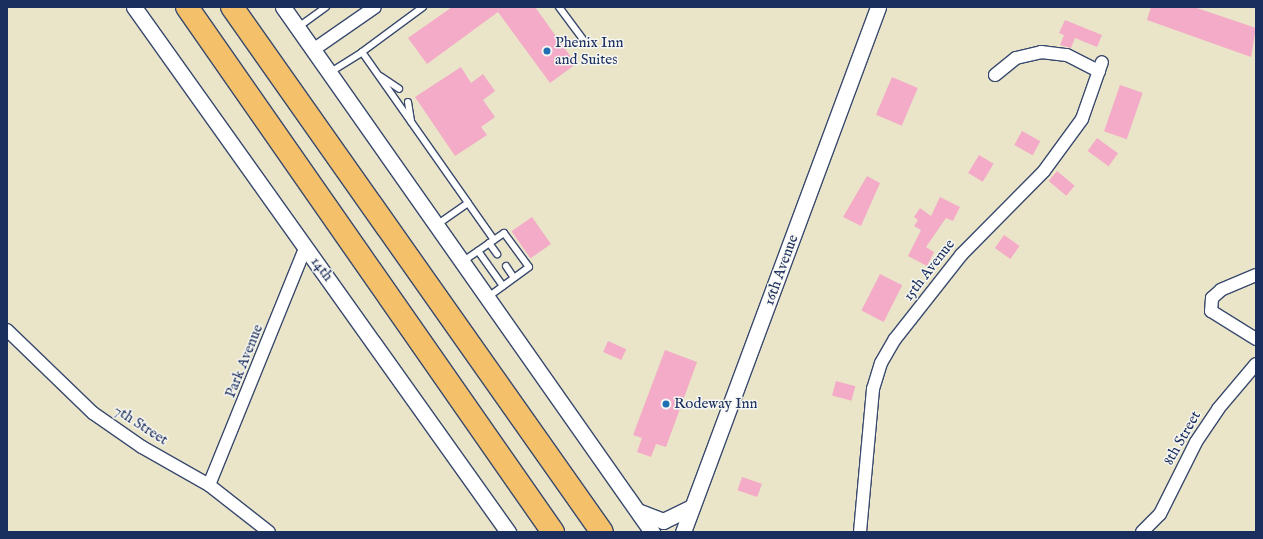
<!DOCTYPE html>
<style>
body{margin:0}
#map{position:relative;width:1263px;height:539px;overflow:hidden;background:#eae5c8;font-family:"IM FELL English",serif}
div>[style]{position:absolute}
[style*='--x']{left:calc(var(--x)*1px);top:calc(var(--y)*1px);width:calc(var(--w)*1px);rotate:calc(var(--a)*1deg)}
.building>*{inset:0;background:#f3abc8;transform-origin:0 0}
.roads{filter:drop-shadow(1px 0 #3a4a6e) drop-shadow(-1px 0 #3a4a6e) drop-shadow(0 1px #3a4a6e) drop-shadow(0 -1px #3a4a6e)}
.service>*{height:6px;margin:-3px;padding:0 3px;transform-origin:3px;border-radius:3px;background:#fff}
.minor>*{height:12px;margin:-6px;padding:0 6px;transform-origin:6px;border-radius:6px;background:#fff}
.tertiary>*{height:15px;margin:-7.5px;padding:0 7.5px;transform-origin:7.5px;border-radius:7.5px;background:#fff}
.motorway>*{height:22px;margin:-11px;padding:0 11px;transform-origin:11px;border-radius:11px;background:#f4c16a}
.dots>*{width:11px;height:11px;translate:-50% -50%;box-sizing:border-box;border:2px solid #f6f6f2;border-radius:50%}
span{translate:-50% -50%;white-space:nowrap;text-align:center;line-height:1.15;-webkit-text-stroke:3px #f6f6f2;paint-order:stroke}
.poi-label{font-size:15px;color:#1b2f5e}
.left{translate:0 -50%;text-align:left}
.street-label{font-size:15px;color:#1b2f5e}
.frame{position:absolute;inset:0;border:8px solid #1b2f5e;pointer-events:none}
</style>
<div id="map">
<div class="building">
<i style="clip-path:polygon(452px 7px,535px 7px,576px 64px,550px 83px,498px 12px,427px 64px,408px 38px)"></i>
<i style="clip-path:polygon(1151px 7px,1194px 7px,1256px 28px,1251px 57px,1147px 20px)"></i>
<i style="clip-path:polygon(1065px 20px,1102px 35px,1097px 47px,1075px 38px,1071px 48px,1060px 45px,1064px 35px,1059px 33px)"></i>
<i style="clip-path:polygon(461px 67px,471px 83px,483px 74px,495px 91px,483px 100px,495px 117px,481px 127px,487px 135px,455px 156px,415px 97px)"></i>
<i style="left:892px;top:77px;width:28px;height:41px;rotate:23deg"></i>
<i style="left:1120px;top:85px;width:24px;height:49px;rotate:19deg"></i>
<i style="left:1022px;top:131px;width:21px;height:16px;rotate:29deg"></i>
<i style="left:1097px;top:138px;width:26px;height:16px;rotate:36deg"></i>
<i style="left:979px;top:155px;width:17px;height:21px;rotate:31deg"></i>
<i style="left:1057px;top:171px;width:23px;height:13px;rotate:40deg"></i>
<i style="clip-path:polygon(867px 176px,880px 183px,861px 226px,843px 217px)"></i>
<i style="clip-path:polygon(940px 197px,960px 207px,953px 221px,946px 218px,926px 247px,934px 252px,927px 266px,908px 256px,921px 230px,914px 226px,918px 220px,914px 217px,920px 208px,931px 216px)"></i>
<i style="left:532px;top:217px;width:33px;height:25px;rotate:55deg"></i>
<i style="left:1004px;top:235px;width:19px;height:16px;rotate:35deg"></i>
<i style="left:880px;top:274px;width:25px;height:41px;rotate:27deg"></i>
<i style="left:608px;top:341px;width:20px;height:12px;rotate:24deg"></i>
<i style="clip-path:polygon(665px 350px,697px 362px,666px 447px,656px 444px,651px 457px,637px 452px,642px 438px,633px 435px)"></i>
<i style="left:836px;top:381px;width:20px;height:15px;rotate:15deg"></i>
<i style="left:742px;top:477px;width:21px;height:14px;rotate:19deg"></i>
</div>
<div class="roads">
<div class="service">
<i style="--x:423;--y:7;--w:76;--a:143.6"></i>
<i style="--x:362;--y:52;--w:184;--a:54.9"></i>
<i style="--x:468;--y:203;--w:38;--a:145"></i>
<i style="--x:559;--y:7;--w:44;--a:53.4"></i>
<i style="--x:297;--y:28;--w:36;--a:-36"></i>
<i style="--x:329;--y:73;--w:39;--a:-32"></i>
<i style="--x:380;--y:76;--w:23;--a:34"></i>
<i style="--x:408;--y:102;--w:20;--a:81"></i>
<i style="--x:468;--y:203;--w:45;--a:54.9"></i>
<i style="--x:489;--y:243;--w:14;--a:54"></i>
<i style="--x:478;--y:251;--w:43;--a:54.5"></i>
<i style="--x:462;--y:262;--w:51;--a:-34.6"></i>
<i style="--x:504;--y:233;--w:42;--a:53.7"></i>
<i style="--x:529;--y:267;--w:51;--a:143.8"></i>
<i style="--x:506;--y:266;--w:14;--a:56"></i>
</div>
<div class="minor">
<i style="--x:313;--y:50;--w:75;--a:-34.7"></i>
<i style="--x:995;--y:75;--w:27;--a:-39"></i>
<i style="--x:1016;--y:58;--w:26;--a:-13"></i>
<i style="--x:1041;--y:52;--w:26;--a:7"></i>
<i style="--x:1067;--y:55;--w:36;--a:27"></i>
<i style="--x:1256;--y:275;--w:38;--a:157"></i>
<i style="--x:1221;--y:290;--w:12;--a:138"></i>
<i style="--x:1212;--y:298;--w:13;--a:94"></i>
<i style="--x:1211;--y:311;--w:53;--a:31.9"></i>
<i style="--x:7;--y:330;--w:120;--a:44"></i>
<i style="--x:93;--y:413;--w:60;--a:34.8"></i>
<i style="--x:142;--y:447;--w:77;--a:29.6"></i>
<i style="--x:209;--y:485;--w:76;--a:38.1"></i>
<i style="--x:209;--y:485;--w:256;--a:-67.9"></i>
<i style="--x:860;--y:532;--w:144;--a:-84.8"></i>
<i style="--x:873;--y:389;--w:27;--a:-73"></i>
<i style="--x:881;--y:363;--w:28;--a:-60"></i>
<i style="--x:895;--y:339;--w:107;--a:-51.8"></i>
<i style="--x:961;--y:255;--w:118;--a:-45.3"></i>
<i style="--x:1044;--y:171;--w:64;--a:-53.8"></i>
<i style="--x:1082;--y:119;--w:60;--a:-70.7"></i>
<i style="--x:1142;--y:532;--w:25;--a:-45"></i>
<i style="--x:1160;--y:514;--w:80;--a:-63.4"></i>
<i style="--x:1196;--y:442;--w:40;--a:-56"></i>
<i style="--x:1218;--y:409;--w:59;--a:-49.8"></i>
</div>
<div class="tertiary">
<i style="--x:134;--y:7;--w:645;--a:54.53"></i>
<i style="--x:283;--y:7;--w:642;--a:54.9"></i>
<i style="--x:640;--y:512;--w:25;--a:21"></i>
<i style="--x:663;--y:521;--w:32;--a:-26"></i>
<i style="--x:683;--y:532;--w:560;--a:-69.62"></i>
</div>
<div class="motorway">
<i style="--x:187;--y:7;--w:640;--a:55.12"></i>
<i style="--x:232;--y:7;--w:642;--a:54.83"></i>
</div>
</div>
<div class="dots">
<i style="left:547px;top:51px;background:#1f6fb2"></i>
<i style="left:666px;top:404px;background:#1f6fb2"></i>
</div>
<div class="poi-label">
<span class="left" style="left:555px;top:51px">Phenix Inn<br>and Suites</span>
<span class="left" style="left:674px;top:404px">Rodeway Inn</span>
</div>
<div class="street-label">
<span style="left:322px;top:269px;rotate:53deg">14th</span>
<span style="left:781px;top:270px;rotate:-70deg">16th Avenue</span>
<span style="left:929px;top:270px;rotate:-52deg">15th Avenue</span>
<span style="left:244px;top:361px;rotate:-68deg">Park Avenue</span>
<span style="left:141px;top:425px;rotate:33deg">7th Street</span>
<span style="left:1182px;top:438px;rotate:-60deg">8th Street</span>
</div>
<div class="frame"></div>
</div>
